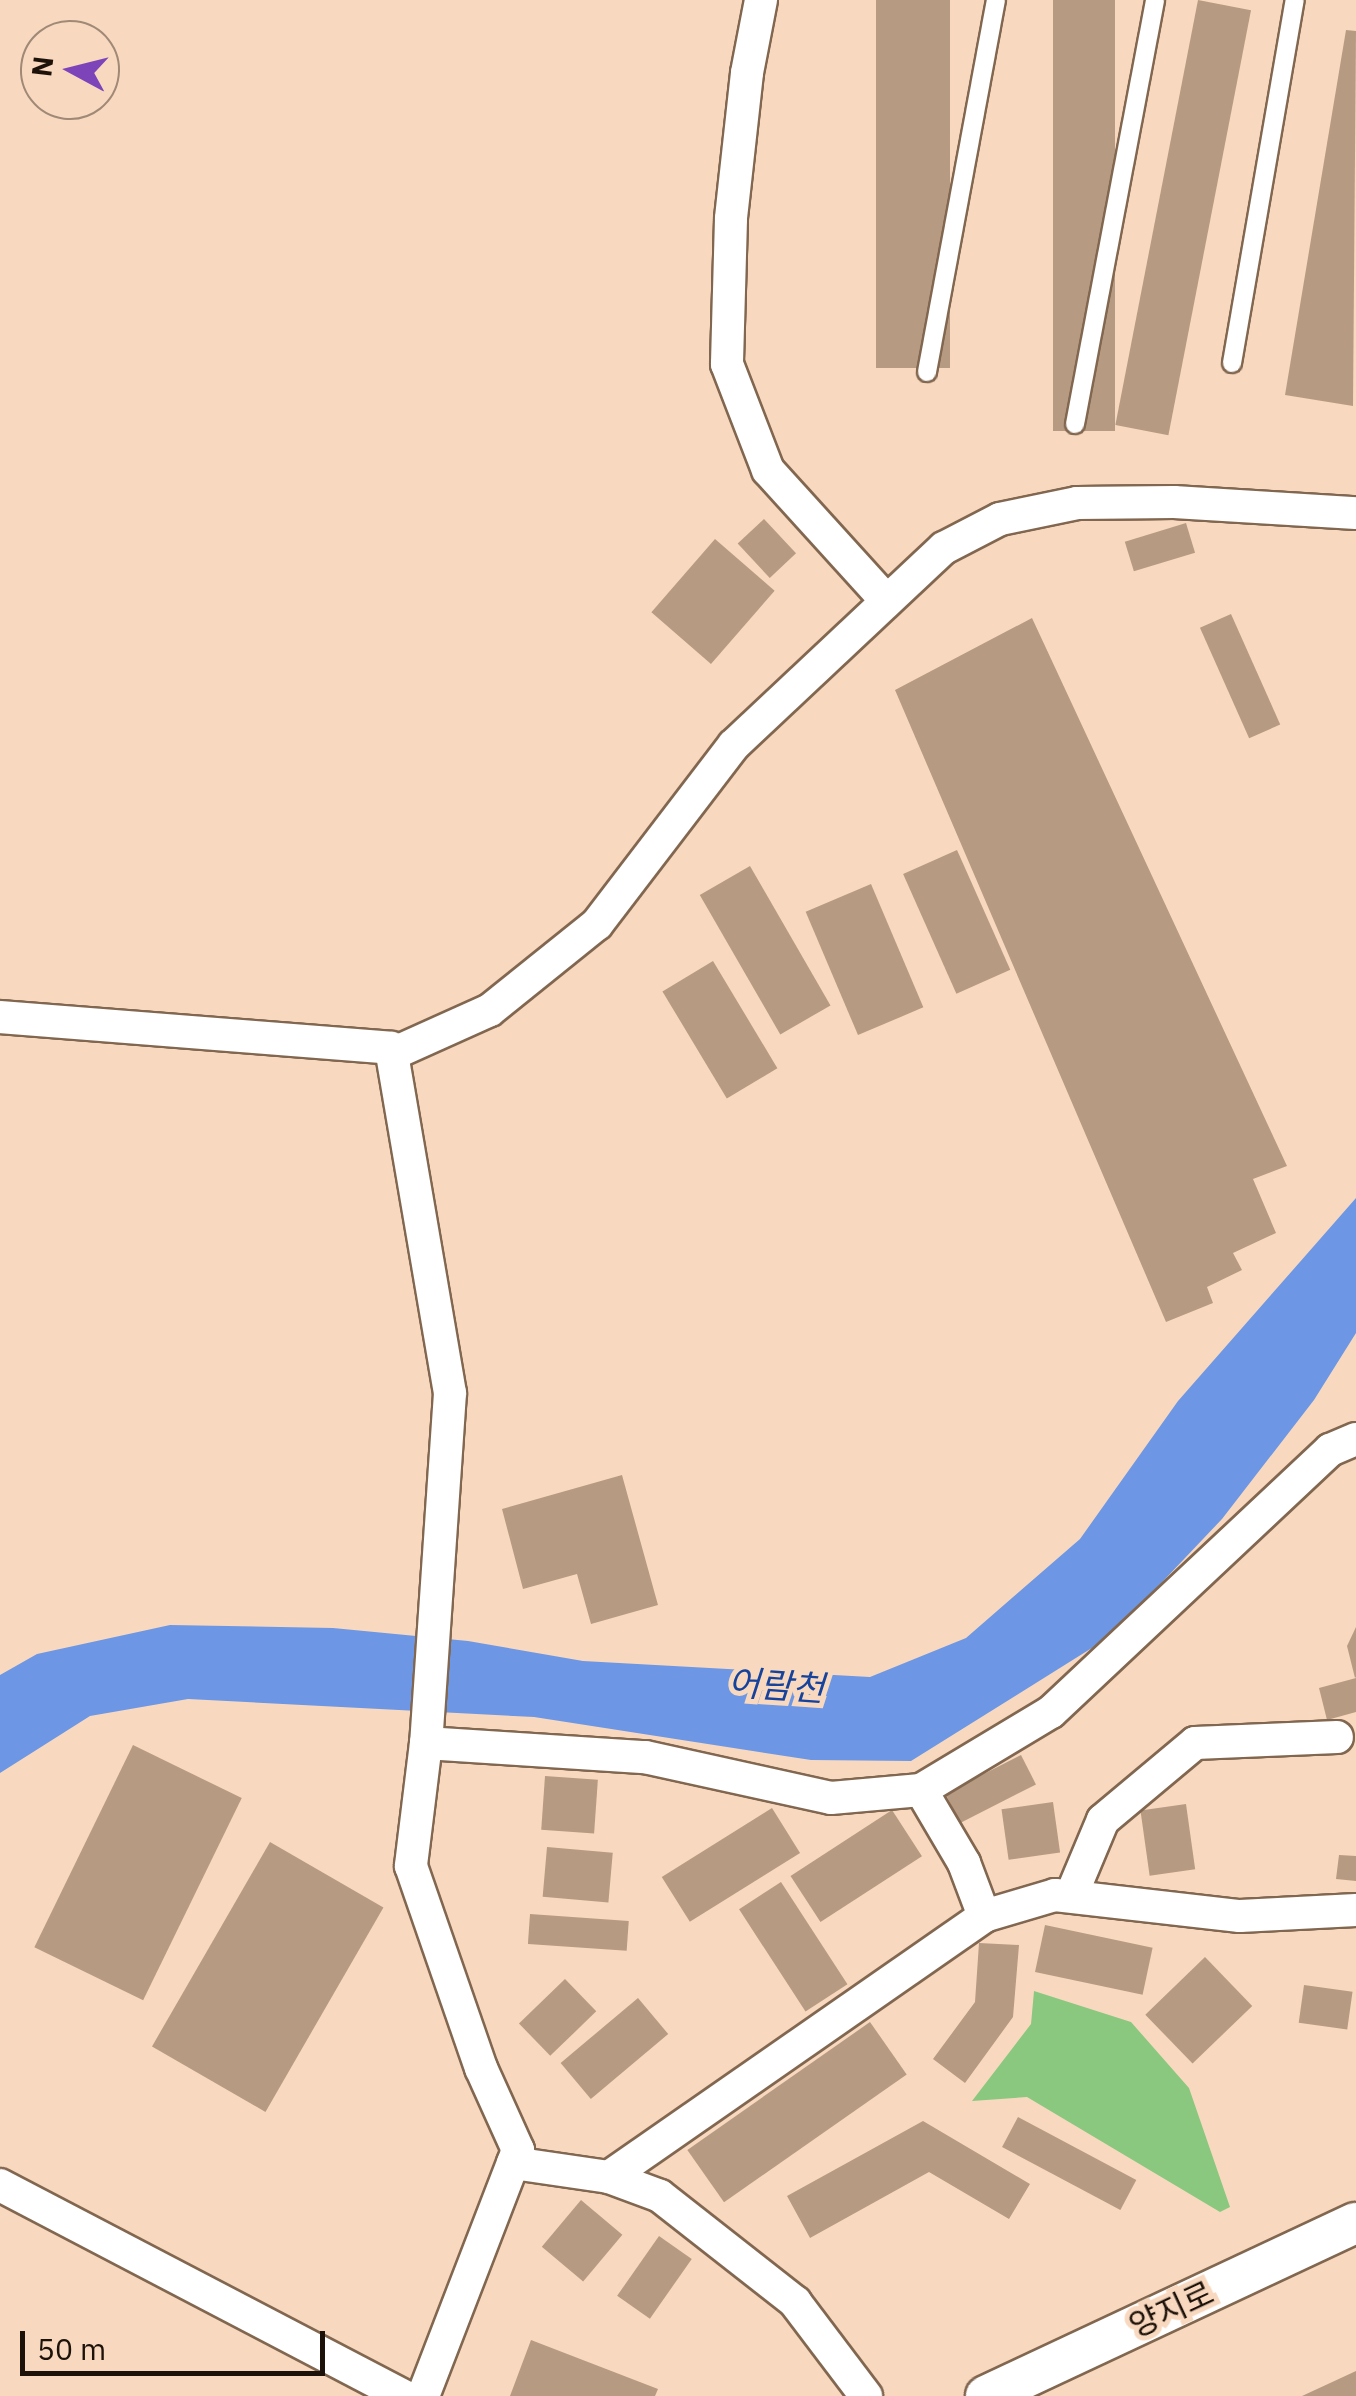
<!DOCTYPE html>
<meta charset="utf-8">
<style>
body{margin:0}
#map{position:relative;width:1356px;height:2396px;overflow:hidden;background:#f8d9bf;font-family:"IBM Plex Sans","Noto Sans KR",sans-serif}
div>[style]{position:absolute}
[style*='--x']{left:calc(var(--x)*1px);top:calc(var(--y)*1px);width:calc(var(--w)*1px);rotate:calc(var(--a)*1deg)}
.green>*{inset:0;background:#8ac87f}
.water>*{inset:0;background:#6d97e4}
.building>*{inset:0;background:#b79a82;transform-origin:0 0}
.roads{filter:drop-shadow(2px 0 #826750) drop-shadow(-2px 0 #826750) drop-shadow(0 2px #826750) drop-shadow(0 -2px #826750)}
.service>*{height:18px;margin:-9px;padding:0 9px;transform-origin:9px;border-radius:9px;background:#fff}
.minor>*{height:32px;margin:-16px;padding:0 16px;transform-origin:16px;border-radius:16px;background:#fff}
.tertiary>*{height:40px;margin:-20px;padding:0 20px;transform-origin:20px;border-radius:20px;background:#fff}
span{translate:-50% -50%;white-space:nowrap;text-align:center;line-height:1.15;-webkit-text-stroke:10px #f8d9bf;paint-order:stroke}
.street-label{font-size:32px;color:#1d1209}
.water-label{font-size:35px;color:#16429c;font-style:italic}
.north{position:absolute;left:20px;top:20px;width:100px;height:100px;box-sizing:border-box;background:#f8d9bf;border:2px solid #a08976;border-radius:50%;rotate:277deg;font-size:28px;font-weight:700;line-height:40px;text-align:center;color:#1d1209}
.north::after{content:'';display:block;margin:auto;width:35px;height:45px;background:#7d44ba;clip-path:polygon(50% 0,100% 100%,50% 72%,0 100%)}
.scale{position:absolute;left:20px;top:2331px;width:305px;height:45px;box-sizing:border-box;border:5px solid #1d1209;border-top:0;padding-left:12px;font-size:30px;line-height:35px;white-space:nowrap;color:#1d1209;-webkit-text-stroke:8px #f8d9bf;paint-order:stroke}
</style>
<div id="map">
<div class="green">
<i style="clip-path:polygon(1034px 1991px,1131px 2022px,1189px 2088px,1230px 2207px,1220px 2212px,1027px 2097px,972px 2101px,1031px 2024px)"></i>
</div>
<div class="water">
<i style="clip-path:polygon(1356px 1198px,1356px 1333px,1314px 1400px,1222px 1519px,1111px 1636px,911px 1761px,811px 1760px,534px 1717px,188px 1699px,90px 1716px,0 1773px,0 1675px,37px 1654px,170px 1625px,333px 1628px,468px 1641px,583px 1661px,870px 1677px,966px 1638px,1080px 1539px,1178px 1401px)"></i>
</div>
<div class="building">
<i style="left:876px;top:0;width:74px;height:368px"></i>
<i style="left:1053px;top:0;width:62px;height:431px"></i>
<i style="left:1198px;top:0;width:54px;height:433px;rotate:11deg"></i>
<i style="clip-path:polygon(1346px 30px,1356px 31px,1353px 406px,1285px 395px)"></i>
<i style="left:764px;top:519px;width:47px;height:36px;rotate:47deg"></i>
<i style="left:1186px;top:523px;width:31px;height:64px;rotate:73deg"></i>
<i style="left:715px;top:539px;width:79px;height:97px;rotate:41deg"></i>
<i style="left:1231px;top:614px;width:121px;height:34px;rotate:66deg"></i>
<i style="clip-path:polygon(1032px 618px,1287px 1166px,1253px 1179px,1276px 1233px,1233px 1253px,1242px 1270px,1207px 1287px,1213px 1303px,1166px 1322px,895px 690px)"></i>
<i style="left:957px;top:850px;width:131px;height:59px;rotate:66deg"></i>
<i style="left:750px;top:866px;width:161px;height:58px;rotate:60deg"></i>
<i style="left:871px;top:884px;width:134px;height:71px;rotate:67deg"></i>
<i style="left:713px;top:961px;width:125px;height:59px;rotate:59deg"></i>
<i style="clip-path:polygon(622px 1475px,658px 1605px,591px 1624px,577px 1574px,523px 1589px,502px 1509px)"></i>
<i style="clip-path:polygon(1356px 1627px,1356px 1677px,1355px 1678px,1347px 1646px)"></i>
<i style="clip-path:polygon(1356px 1678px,1356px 1712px,1327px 1720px,1319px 1688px)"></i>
<i style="left:133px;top:1745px;width:121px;height:225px;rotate:26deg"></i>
<i style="left:1021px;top:1755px;width:33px;height:85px;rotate:63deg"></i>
<i style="left:545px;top:1776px;width:53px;height:54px;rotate:4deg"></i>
<i style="left:1053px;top:1802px;width:51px;height:52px;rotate:82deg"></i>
<i style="left:1186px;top:1804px;width:66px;height:46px;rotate:82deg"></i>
<i style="left:772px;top:1808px;width:53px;height:130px;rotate:58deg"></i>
<i style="left:892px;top:1810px;width:55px;height:121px;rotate:57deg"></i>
<i style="left:270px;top:1842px;width:131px;height:236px;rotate:30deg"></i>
<i style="left:547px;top:1847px;width:66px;height:50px;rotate:5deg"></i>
<i style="clip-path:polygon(1339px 1855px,1356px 1856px,1356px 1881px,1336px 1879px)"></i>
<i style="left:781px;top:1882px;width:122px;height:50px;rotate:57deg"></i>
<i style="left:530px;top:1914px;width:99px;height:30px;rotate:4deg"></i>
<i style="left:1045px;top:1925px;width:110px;height:48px;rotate:12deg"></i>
<i style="clip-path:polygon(979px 1943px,1019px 1945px,1013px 2017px,965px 2083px,933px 2059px,975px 2002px)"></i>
<i style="left:1205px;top:1957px;width:68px;height:83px;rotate:46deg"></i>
<i style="left:565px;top:1979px;width:45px;height:64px;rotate:46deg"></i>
<i style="left:1304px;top:1985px;width:49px;height:38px;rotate:8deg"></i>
<i style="left:638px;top:1998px;width:47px;height:101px;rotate:50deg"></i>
<i style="left:870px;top:2022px;width:64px;height:223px;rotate:55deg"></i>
<i style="left:1018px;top:2117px;width:134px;height:34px;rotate:28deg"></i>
<i style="clip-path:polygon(923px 2121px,1030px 2184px,1009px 2219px,929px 2172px,810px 2238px,787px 2196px)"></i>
<i style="left:581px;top:2200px;width:54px;height:61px;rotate:40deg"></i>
<i style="left:659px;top:2236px;width:40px;height:73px;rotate:35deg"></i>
<i style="clip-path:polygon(531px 2340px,658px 2389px,655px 2396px,510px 2396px)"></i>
<i style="clip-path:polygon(1356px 2371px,1356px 2396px,1302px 2396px)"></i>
</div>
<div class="roads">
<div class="service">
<i style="--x:1232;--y:363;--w:368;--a:-80.2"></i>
<i style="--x:927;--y:372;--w:378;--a:-79.5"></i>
<i style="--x:1075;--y:424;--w:431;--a:-79.3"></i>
</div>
<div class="minor">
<i style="--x:761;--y:0;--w:74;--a:100.9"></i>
<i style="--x:747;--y:73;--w:147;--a:96.3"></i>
<i style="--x:731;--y:219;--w:145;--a:91.6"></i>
<i style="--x:727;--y:364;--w:114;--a:68.9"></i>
<i style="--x:768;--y:470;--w:176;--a:47.8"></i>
<i style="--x:0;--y:1017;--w:392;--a:4.5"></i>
<i style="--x:391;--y:1048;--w:350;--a:80.3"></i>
<i style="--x:450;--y:1393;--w:351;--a:93.9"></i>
<i style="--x:426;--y:1743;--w:124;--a:97"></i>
<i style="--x:411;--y:1866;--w:214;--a:70.9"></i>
<i style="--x:481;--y:2068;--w:90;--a:65.7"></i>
<i style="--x:518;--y:2150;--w:264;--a:111.1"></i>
<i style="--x:392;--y:1054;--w:107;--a:-24.2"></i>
<i style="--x:490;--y:1010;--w:137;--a:-38.8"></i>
<i style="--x:597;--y:924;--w:225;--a:-52.6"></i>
<i style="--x:734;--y:745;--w:288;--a:-43.2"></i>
<i style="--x:944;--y:548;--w:63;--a:-27.4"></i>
<i style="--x:1000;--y:519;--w:79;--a:-11.7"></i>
<i style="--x:1077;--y:503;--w:97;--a:-0.6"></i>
<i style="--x:1174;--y:502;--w:182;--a:3.5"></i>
<i style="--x:426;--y:1743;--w:219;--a:3.7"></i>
<i style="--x:645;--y:1757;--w:190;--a:12.4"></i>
<i style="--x:831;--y:1798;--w:90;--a:-5.1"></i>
<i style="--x:921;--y:1790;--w:152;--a:-31"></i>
<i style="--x:1051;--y:1712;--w:383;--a:-43.2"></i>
<i style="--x:1330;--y:1450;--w:28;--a:-23"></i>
<i style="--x:921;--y:1790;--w:85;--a:59.5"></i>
<i style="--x:964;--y:1863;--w:57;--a:69.3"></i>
<i style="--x:1071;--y:1896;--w:82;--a:-67.2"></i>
<i style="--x:1103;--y:1820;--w:120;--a:-39.9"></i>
<i style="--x:1195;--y:1743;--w:142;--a:-2.4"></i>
<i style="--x:513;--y:2163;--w:97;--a:8.3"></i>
<i style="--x:609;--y:2177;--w:54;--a:20.4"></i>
<i style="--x:660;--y:2196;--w:172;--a:38.1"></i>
<i style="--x:795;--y:2302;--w:118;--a:52.9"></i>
<i style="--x:609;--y:2177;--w:457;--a:-34.8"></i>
<i style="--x:984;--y:1916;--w:74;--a:-16.5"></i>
<i style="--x:1055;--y:1895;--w:186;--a:6.5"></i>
<i style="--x:1240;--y:1916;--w:116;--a:-3"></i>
<i style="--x:0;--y:2185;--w:455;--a:27.6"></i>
</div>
<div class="tertiary">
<i style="--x:986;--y:2396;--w:408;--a:-25.1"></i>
</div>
</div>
<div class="street-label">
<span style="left:1171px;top:2309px;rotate:-25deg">양지로</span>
</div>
<div class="water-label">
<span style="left:776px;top:1685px;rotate:4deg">어람천</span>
</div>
<div class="north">N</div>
<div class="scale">50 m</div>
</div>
